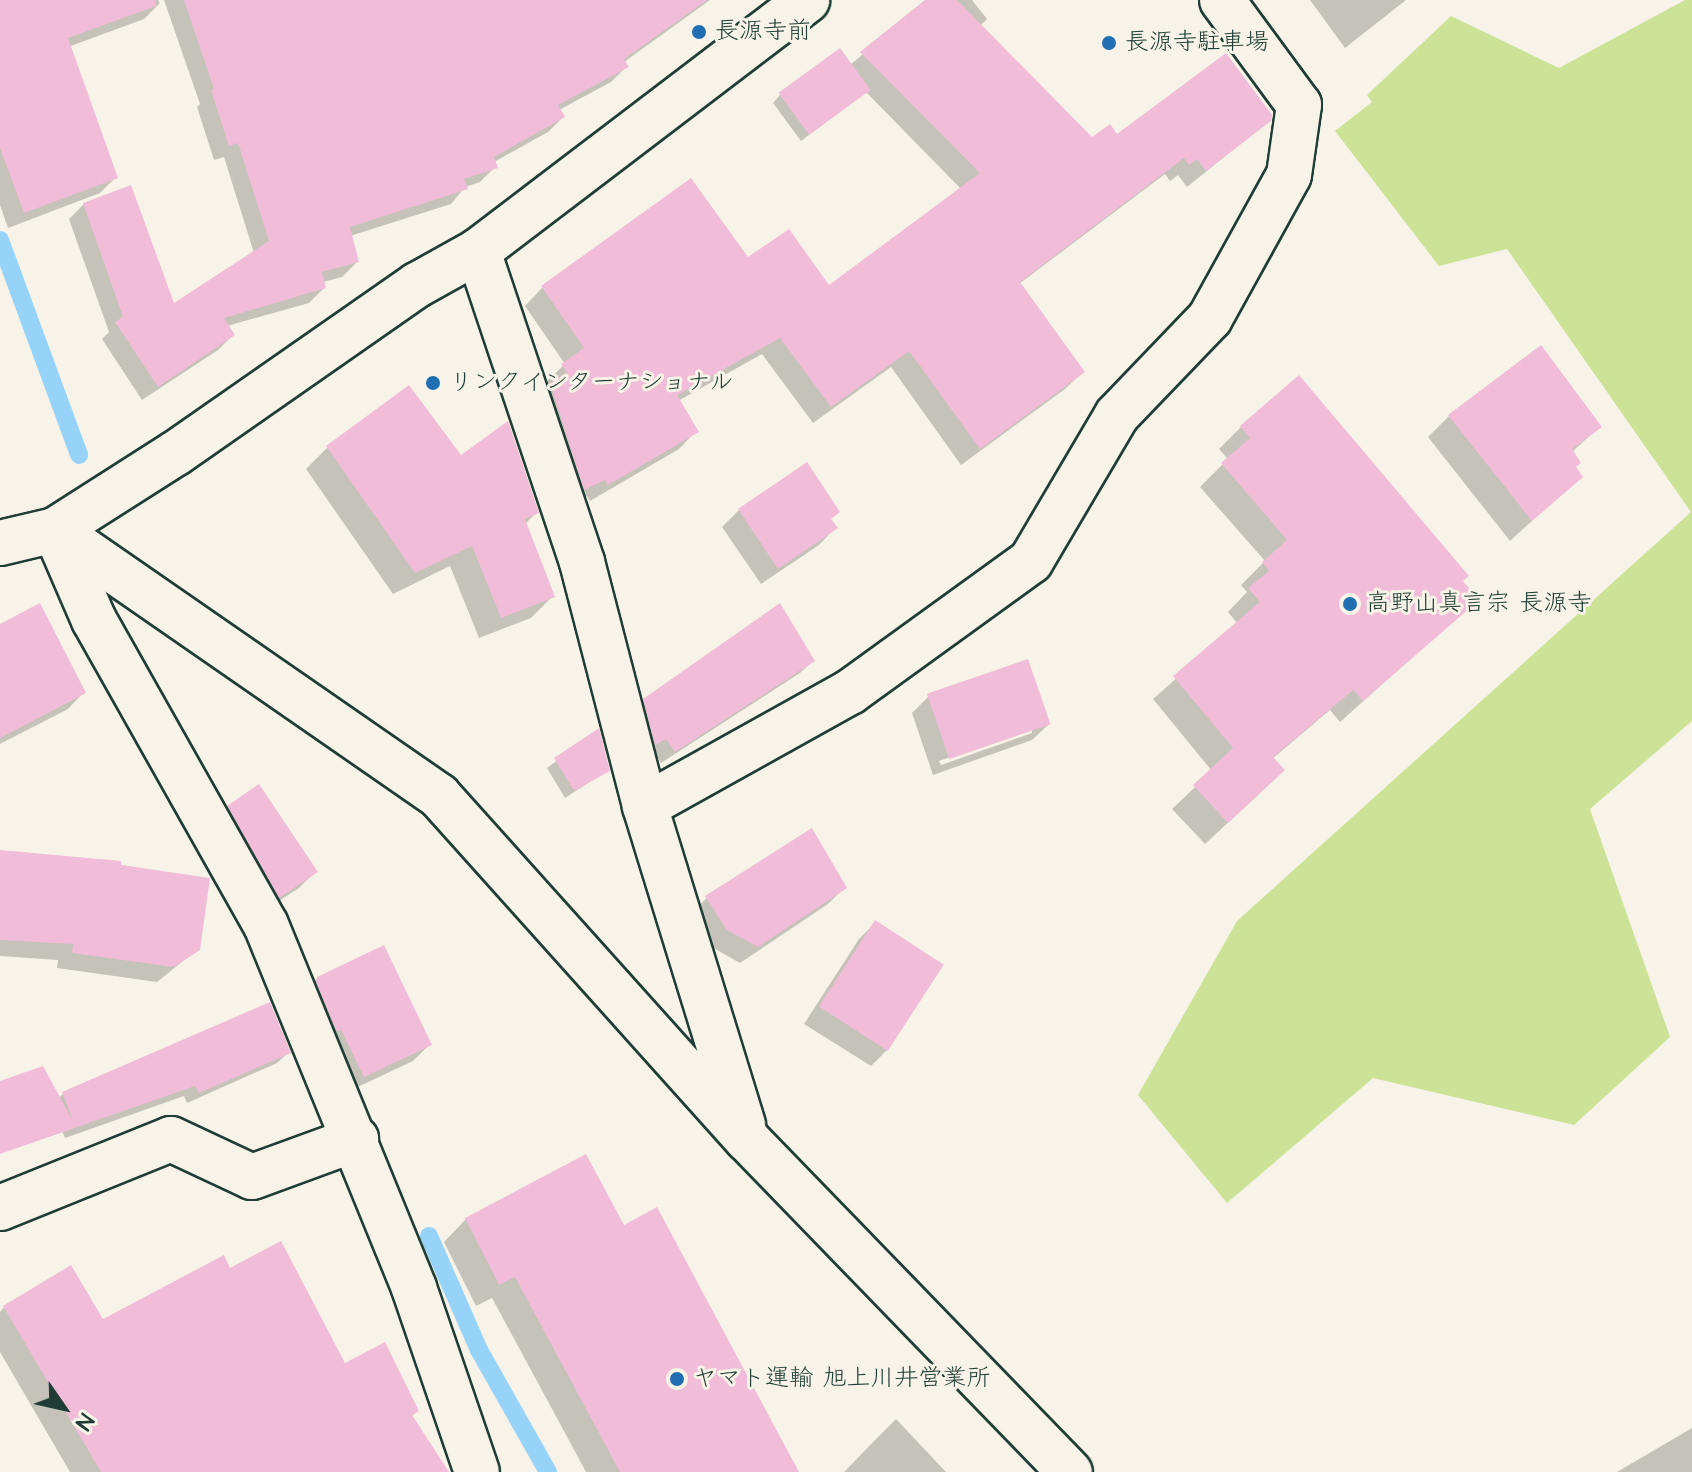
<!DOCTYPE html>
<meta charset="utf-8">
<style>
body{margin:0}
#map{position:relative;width:1692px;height:1472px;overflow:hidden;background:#f7f3e8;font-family:"Architects Daughter","Klee One",sans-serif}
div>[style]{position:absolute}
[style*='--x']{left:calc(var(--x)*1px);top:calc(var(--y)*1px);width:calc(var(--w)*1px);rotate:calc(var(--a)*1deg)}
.green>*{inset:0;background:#cce297}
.shadow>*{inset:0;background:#0003}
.stream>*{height:18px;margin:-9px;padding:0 9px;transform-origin:9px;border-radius:9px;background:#97d3f8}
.building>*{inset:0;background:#f1bcd7;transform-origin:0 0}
.roads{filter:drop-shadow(2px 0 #1f3d34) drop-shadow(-2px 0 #1f3d34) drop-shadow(0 2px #1f3d34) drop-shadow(0 -2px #1f3d34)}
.minor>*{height:44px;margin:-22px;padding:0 22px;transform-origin:22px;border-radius:22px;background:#f7f3e8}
.dots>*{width:22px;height:22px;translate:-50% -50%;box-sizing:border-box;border:4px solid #f7f3e8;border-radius:50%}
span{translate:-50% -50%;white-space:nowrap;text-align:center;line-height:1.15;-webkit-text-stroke:6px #f7f3e8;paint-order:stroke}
.poi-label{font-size:24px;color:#1f3d34}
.left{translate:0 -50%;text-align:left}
.north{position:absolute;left:24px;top:1368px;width:80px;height:80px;-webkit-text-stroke:6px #f7f3e8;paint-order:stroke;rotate:124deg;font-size:22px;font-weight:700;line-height:32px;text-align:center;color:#1f3d34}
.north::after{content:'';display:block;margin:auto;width:28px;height:36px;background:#1f3d34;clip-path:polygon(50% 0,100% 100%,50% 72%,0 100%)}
</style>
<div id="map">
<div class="green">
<i style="clip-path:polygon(1685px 0,1692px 0,1692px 721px,1590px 809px,1670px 1037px,1574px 1125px,1373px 1078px,1227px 1203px,1138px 1095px,1237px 921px,1691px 512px,1507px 249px,1439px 266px,1335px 131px,1372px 102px,1367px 95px,1451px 16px,1559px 68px)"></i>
</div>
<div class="shadow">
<i style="clip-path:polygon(0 0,158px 0,160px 3px,144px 19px,68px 47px,116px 177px,100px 193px,8px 228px,0 205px)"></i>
<i style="clip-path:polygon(164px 0,710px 0,624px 62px,626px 67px,611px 82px,559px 110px,563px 117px,548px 132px,494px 162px,495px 167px,480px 182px,465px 187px,451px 204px,350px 236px,357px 262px,342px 277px,323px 282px,324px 288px,309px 303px,227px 326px,233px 335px,218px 350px,142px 400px,102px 339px,109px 332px,69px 219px,84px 204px,173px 306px,254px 253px,224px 157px,214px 160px,197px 107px,200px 104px)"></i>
<i style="clip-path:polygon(928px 0,972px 0,987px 19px,980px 26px,1092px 139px,1270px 120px,1187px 187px,1178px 175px,1170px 181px,1165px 174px,1019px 284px,1083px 372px,1065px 389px,961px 465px,891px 367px,813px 423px,762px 354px,678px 401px,696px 431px,679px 449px,590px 501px,587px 496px,567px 506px,534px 403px,548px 388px,545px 383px,565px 364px,525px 306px,542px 288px,691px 181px,748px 260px,828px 288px,961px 189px,866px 92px,801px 141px,773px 103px,780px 95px,850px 65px)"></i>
<i style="clip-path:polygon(1310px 0,1406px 0,1345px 48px)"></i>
<i style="clip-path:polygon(1449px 416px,1599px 427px,1571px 453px,1573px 468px,1580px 477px,1510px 541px,1428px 437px)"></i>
<i style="clip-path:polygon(1241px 427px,1460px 582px,1476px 600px,1340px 722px,1330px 710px,1272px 759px,1261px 792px,1205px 844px,1172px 809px,1212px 771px,1153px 699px,1238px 624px,1228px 612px,1247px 592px,1241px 585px,1265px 561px,1200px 487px,1228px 459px,1219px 449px)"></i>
<i style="clip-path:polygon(327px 448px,460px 458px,537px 512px,525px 524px,553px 596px,531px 618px,479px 638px,450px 566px,393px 594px,306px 469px)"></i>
<i style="clip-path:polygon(806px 464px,835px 528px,819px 545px,761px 584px,722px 527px,739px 510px)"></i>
<i style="clip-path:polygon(0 626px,83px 693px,68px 709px,0 744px)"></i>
<i style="clip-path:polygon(813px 661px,800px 673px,661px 763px,632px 713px,644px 701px)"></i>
<i style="clip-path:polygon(evenodd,928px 697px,1049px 724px,1032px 740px,933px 775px,912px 713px,928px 697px,1032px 729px,1032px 733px,941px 765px,939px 761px,1032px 729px)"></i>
<i style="clip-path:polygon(598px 731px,608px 770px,565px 798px,547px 768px)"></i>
<i style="clip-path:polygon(229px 807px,315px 872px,299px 888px,262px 912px,212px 824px)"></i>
<i style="clip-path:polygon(0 852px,74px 857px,208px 880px,198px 949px,157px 982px,57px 968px,58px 960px,0 956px)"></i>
<i style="clip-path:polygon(844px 888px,828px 904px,740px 963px,710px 946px,690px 914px,707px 898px)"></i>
<i style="clip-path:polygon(875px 923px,942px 966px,887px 1050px,871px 1066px,804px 1024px,859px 939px)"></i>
<i style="clip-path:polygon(318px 978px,429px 1045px,413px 1061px,347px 1092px,301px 995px)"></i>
<i style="clip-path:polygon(289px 1052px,277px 1063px,187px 1103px,184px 1096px,65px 1138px,51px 1105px,63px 1094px)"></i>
<i style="clip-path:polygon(466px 1219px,623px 1228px,797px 1472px,586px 1472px,492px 1298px,476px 1306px,444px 1242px)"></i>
<i style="clip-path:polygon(229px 1271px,344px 1365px,417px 1411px,411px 1417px,447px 1472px,70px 1472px,0 1352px,0 1312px,4px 1307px,102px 1322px)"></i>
<i style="clip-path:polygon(896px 1419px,946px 1472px,844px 1472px,879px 1436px)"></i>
<i style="clip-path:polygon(1692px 1428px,1692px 1472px,1617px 1472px)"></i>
</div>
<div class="stream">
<i style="--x:0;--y:240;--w:229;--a:69.8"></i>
<i style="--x:429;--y:1236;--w:124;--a:66.3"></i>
<i style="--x:479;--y:1350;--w:140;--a:60.5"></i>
</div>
<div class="building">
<i style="clip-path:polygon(0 0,155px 0,156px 6px,68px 38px,118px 178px,24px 213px,0 148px)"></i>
<i style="clip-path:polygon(184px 0,707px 0,624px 59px,629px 67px,558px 105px,565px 117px,494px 157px,498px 168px,464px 179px,468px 189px,350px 227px,359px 262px,322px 272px,326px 288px,224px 318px,235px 335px,158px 387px,115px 322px,123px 317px,83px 203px,131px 185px,174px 303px,269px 241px,238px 143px,229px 146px,211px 90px,214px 89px)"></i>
<i style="clip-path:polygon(925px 0,957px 0,1092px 137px,1110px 124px,1117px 134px,1226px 53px,1272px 115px,1271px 121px,1206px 171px,1197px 159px,1189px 165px,1184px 158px,1020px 282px,1085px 372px,980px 449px,909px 351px,831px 407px,780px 338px,677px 395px,699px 432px,608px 485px,605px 480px,584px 490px,550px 383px,567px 372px,561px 364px,584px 348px,541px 286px,691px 178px,748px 257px,789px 229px,829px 285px,980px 173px,860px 52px)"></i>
<i style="left:840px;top:48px;width:52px;height:76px;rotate:54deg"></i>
<i style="clip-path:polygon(1541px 345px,1602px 427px,1572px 449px,1581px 463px,1576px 467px,1583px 477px,1532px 521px,1448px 415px)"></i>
<i style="clip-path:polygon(1299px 375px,1469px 576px,1463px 581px,1479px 600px,1363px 701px,1353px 690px,1273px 757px,1285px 770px,1228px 823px,1193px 785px,1233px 748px,1173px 676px,1260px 602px,1248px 588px,1269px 571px,1262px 562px,1287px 540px,1221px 463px,1250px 438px,1240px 426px)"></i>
<i style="clip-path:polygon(409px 385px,461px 455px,508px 421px,539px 513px,525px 519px,555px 597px,501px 618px,472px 546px,415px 573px,326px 446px)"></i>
<i style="clip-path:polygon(807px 462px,840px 512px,831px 519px,838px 528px,778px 569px,738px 509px)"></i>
<i style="clip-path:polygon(40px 603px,86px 693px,0 738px,0 624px)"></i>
<i style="clip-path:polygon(780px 603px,815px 661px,675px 752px,666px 739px,655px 745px,643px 699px)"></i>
<i style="left:1028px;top:659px;width:69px;height:107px;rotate:71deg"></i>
<i style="clip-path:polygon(599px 728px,610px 771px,574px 791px,554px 758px)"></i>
<i style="clip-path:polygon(259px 784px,318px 872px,279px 898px,227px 806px)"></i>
<i style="clip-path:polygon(812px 828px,847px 888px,758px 947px,727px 930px,705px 896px)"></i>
<i style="clip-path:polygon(0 850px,121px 861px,121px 865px,210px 878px,200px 950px,174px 967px,72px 953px,73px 944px,0 940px)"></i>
<i style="left:875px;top:920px;width:82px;height:103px;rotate:33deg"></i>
<i style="clip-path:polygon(384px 945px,432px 1045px,364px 1077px,341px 1030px,337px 1032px,316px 982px,317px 977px)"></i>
<i style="clip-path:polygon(270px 1002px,291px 1053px,199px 1093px,195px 1086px,0 1154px,0 1081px,43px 1066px,73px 1121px,62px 1092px)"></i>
<i style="clip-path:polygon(586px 1154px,624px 1225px,657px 1207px,799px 1472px,620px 1472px,515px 1277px,499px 1285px,465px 1218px)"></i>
<i style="clip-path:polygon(281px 1241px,345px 1363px,385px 1342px,419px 1411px,412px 1415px,449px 1472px,101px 1472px,3px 1306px,71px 1265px,103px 1319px,224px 1255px,230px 1268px)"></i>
</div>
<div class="roads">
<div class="minor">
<i style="--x:478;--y:251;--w:328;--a:71.5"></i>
<i style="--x:582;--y:562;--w:252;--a:75.5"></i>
<i style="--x:645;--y:806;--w:334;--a:72.9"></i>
<i style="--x:55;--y:530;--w:467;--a:34.7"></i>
<i style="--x:439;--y:796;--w:461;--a:48.1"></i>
<i style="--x:747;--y:1139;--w:464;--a:45.9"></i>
<i style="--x:55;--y:530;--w:98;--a:66.6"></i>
<i style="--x:94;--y:620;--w:350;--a:60.6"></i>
<i style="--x:266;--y:925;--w:392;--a:67.8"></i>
<i style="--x:414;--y:1288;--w:194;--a:71.1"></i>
<i style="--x:0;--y:543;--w:57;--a:-13.3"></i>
<i style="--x:55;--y:530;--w:143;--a:-32.5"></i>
<i style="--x:176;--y:453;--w:294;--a:-34.9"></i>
<i style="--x:417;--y:285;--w:70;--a:-29.1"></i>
<i style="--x:478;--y:251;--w:414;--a:-37.3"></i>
<i style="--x:645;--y:806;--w:235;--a:-29.1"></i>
<i style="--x:850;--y:692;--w:223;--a:-35.9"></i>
<i style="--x:1031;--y:561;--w:169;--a:-59.5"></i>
<i style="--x:1117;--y:415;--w:134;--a:-46.2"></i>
<i style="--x:1210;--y:318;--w:163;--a:-61.1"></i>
<i style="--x:1289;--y:175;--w:71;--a:-81.9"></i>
<i style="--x:1299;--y:105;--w:130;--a:-126.3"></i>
<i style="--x:0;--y:1208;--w:184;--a:-22"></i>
<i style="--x:171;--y:1139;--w:89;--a:25.1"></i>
<i style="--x:252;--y:1177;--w:111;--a:-20.1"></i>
</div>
</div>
<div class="dots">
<i style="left:699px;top:32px;background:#1f6fb2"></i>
<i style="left:1109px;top:43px;background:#1f6fb2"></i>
<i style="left:433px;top:383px;background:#1f6fb2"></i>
<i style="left:1350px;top:604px;background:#1f6fb2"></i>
<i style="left:677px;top:1379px;background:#1f6fb2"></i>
</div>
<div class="poi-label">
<span class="left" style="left:715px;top:32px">長源寺前</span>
<span class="left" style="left:1125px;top:43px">長源寺駐車場</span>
<span class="left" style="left:449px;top:383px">リンクインターナショナル</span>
<span class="left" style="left:1366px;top:604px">高野山真言宗 長源寺</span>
<span class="left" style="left:693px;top:1379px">ヤマト運輸 旭上川井営業所</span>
</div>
<div class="north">N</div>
</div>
